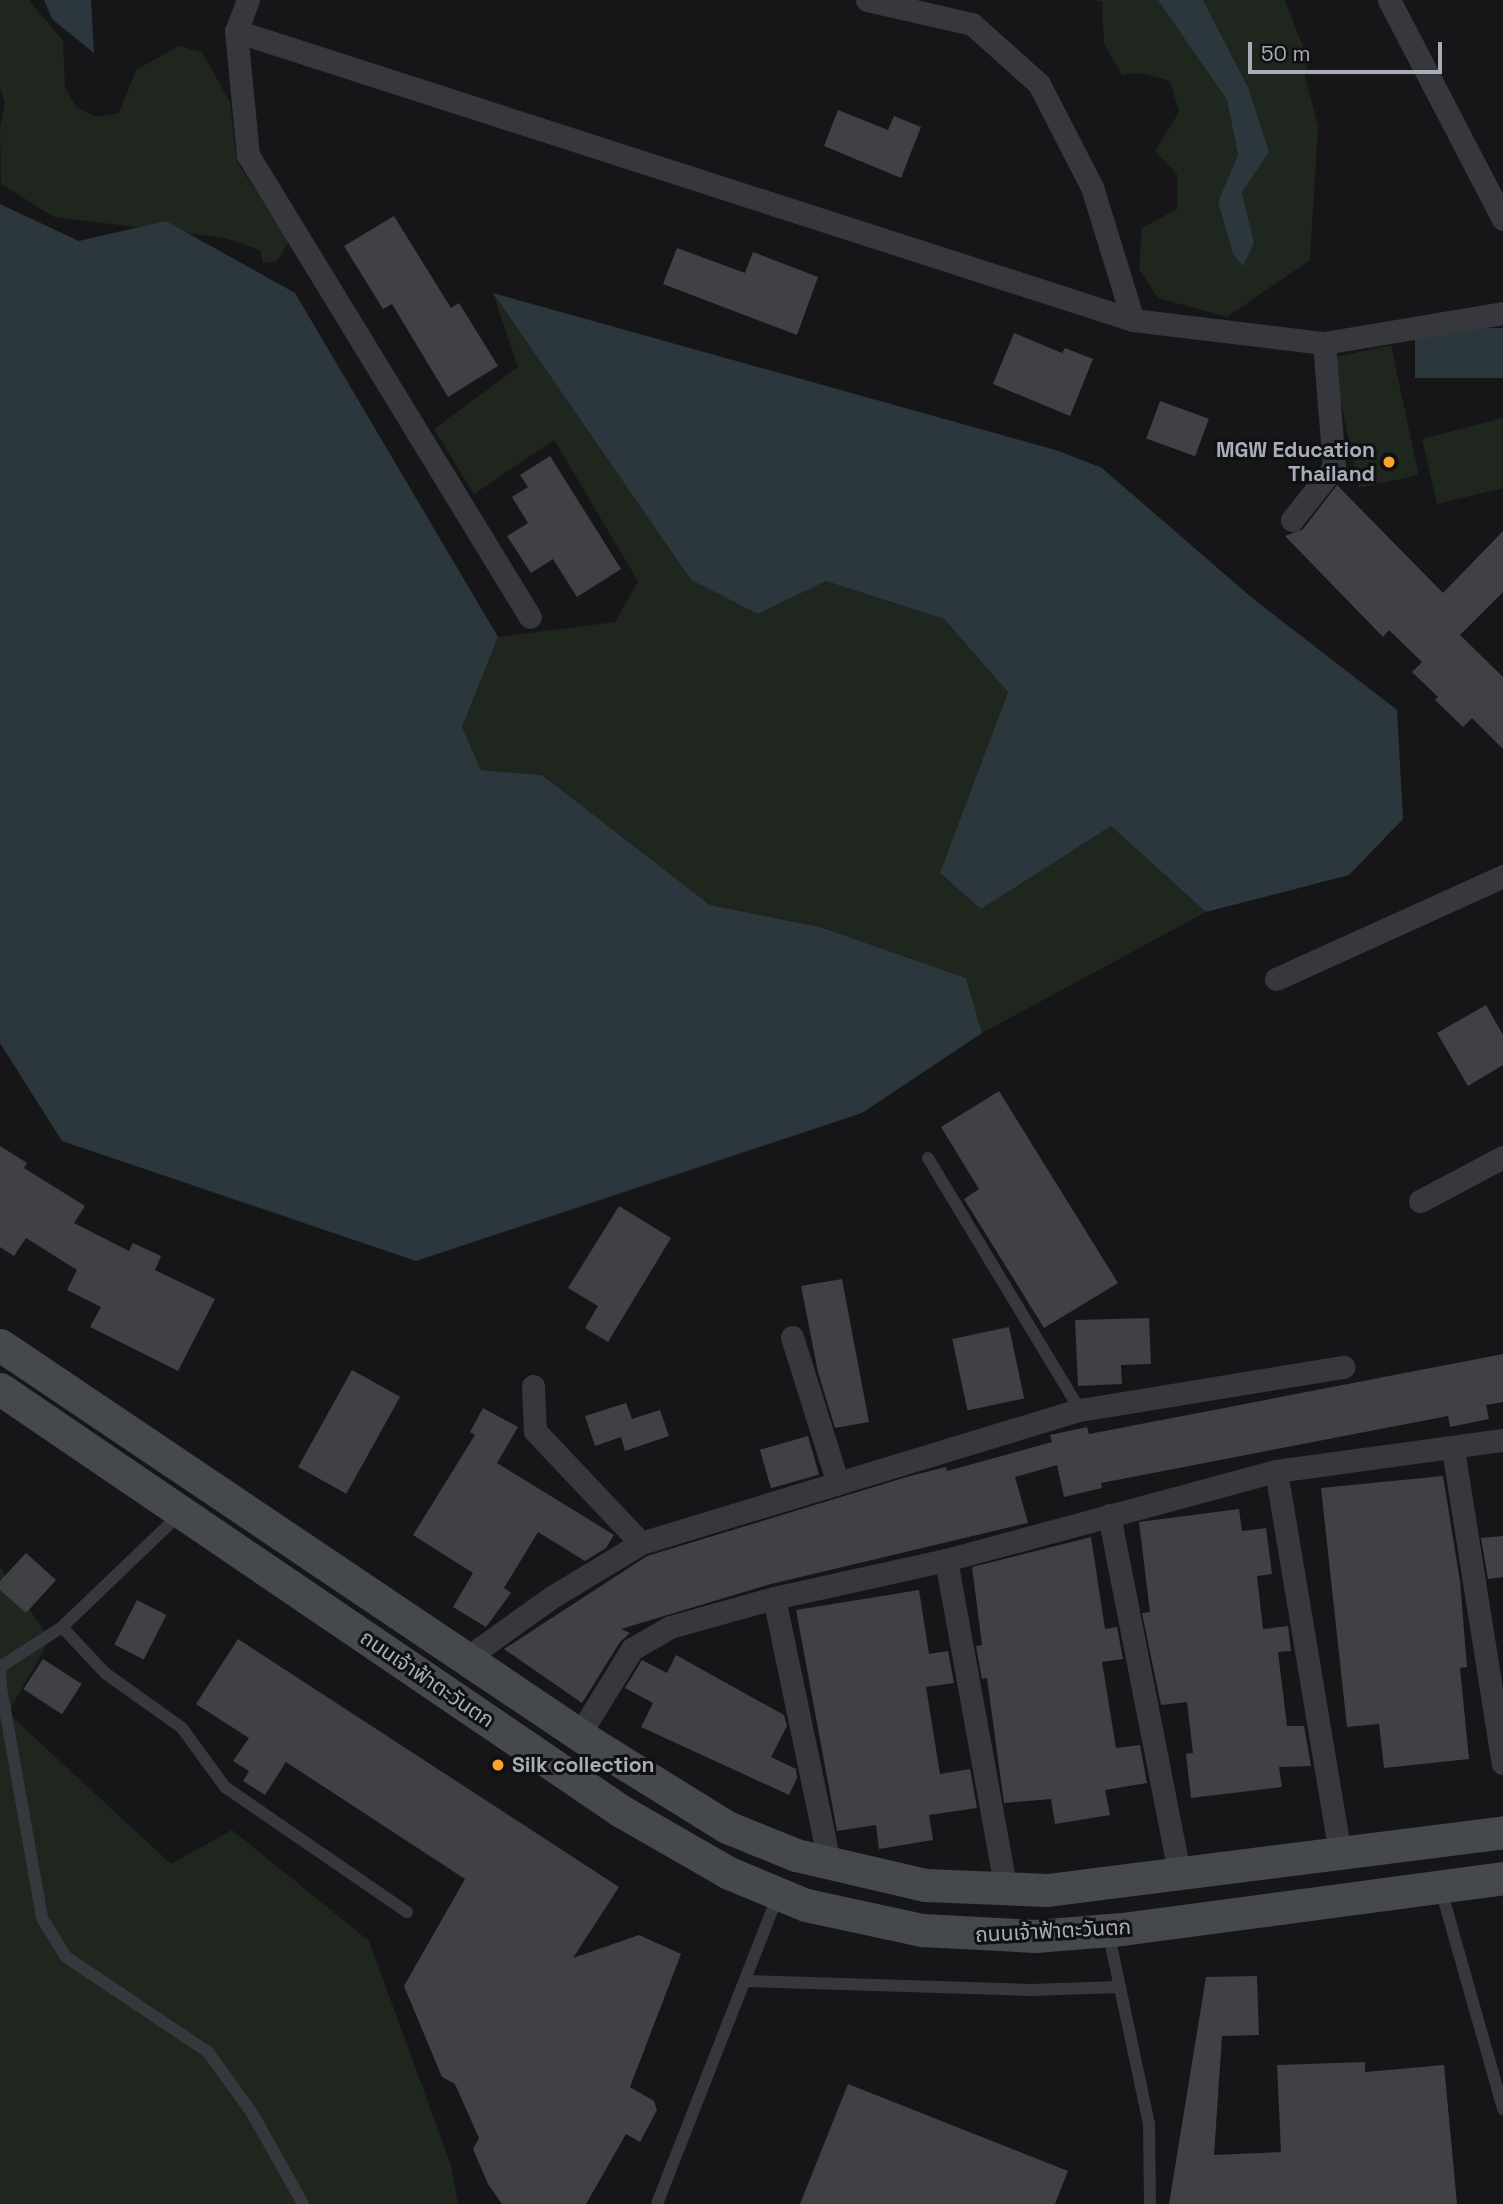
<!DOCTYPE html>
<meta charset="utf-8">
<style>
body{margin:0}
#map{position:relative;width:1503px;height:2204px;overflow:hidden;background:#161618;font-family:"Space Grotesk","Noto Sans Thai",sans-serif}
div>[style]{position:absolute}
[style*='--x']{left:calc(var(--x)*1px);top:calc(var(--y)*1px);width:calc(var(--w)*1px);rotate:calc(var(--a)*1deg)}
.green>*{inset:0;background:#1e261e;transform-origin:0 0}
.water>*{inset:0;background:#2b363d;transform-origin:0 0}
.building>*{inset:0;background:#404145;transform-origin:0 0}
.lane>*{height:12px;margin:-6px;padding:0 6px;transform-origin:6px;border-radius:6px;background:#37383d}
.street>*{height:23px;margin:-11.5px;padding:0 11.5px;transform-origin:11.5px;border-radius:11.5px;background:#37383d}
.secondary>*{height:33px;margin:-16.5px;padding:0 16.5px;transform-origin:16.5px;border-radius:16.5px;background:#45484d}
.dots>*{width:19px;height:19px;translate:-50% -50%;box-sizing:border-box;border:4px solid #111113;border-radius:50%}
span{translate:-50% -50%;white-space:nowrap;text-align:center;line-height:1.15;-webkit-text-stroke:6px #111113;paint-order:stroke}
.poi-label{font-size:21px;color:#a7aeb9;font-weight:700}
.right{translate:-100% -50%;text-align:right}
.left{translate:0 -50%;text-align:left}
.street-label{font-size:21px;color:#a7aeb9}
.scale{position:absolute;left:1248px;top:42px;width:194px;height:32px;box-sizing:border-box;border:4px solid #a7aeb9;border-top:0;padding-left:9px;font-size:21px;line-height:24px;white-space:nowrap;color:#a7aeb9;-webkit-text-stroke:5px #111113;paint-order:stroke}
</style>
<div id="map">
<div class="green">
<i style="clip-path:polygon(0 0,29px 0,63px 41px,65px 87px,76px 107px,96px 117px,119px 113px,136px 70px,179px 46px,202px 52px,230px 102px,237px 162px,289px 242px,277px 261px,263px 263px,260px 250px,225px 238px,54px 217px,1px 184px,0 127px,5px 102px,0 88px)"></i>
<i style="clip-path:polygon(1095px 0,1159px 0,1227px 100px,1238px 155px,1218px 202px,1254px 243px,1242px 192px,1248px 87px,1203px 0,1285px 0,1308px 60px,1305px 76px,1318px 127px,1310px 260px,1227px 317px,1158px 298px,1139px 269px,1142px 228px,1177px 209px,1177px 174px,1155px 151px,1179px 112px,1170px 81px,1141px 73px,1122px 75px,1104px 44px,1102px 2px)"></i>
<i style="clip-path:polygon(493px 293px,691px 580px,758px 614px,826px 581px,944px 619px,1008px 692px,941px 874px,982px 908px,1111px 826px,1206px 912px,982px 1033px,966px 978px,820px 927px,710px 905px,542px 775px,481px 770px,462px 727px,498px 637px,615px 622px,638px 581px,554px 440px,474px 494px,434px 429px,518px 367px)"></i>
<i style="left:1391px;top:345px;width:133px;height:61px;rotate:78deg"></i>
<i style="clip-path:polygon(1503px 418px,1503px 488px,1437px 504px,1422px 439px)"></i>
<i style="clip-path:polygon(0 1567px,50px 1639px,8px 1713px,171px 1864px,232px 1830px,369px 1941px,451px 2165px,458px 2204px,0 2204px)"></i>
</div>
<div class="water">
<i style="clip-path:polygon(44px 0,91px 0,94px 53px,52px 19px)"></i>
<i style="clip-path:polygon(1158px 0,1203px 0,1248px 87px,1269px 152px,1242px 192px,1254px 243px,1243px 266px,1233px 254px,1218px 202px,1238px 155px,1227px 100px)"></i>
<i style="clip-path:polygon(0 204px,79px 241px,166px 221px,295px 293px,498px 637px,462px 727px,481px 770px,542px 775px,710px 905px,820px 927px,966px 978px,982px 1033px,862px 1113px,416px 1261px,62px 1141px,0 1043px)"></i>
<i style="clip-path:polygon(493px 293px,1059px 451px,1102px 468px,1251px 597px,1397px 710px,1403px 819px,1349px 875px,1206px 912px,1111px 826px,981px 909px,940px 873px,1008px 692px,944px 619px,826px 581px,758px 614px,691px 580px)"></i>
<i style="left:1503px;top:328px;width:50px;height:88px;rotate:90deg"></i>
</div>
<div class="building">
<i style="clip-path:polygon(838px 110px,888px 130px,894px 116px,921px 127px,901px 178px,824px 146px)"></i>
<i style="clip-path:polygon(394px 216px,451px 308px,459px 303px,498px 366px,448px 397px,392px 304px,383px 309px,344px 246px)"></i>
<i style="clip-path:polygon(677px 248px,745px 273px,753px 252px,818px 277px,797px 335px,663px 284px)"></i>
<i style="clip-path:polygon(1014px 333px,1062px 353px,1065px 348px,1093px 359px,1070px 416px,993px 384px)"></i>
<i style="left:1160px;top:401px;width:52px;height:40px;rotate:20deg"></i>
<i style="clip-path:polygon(550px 456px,621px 569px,577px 597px,553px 559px,531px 573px,507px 536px,528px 523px,512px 497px,528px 487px,520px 475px)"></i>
<i style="clip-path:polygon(1337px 485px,1443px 593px,1503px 531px,1503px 592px,1460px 635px,1503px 677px,1503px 749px,1472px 718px,1463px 727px,1435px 700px,1438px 697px,1412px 672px,1422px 662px,1389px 630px,1383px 637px,1285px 536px,1303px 529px)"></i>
<i style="clip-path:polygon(1486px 1005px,1503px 1035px,1503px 1065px,1468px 1086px,1437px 1033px)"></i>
<i style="clip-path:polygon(999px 1091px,1118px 1283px,1044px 1328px,964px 1199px,979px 1189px,941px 1127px)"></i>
<i style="clip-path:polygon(0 1146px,27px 1163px,24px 1168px,85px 1206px,74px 1223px,129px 1251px,133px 1243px,161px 1256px,155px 1270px,215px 1299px,178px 1371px,90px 1327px,101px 1307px,67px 1290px,77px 1270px,26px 1238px,14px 1256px,0 1247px)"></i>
<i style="clip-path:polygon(619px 1206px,671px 1238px,608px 1342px,585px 1328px,598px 1306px,568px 1288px)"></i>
<i style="clip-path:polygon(842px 1279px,869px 1422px,835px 1428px,818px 1372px,801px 1286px)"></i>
<i style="clip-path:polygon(1149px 1318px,1151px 1364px,1121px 1365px,1122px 1384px,1078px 1386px,1075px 1320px)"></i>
<i style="left:1009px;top:1327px;width:73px;height:58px;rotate:78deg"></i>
<i style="clip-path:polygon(1503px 1354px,1503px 1402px,1486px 1405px,1489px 1419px,1450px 1427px,1448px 1416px,1101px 1483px,1102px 1488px,1064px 1497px,1057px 1465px,1015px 1477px,1028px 1523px,771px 1584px,621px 1629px,630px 1633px,620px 1642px,582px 1703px,504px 1649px,647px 1556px,910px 1476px,946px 1467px,947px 1471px,1052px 1442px,1050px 1435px,1087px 1427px,1089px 1434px)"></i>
<i style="left:352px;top:1370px;width:55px;height:111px;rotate:29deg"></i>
<i style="clip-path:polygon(626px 1403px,632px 1419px,660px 1410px,669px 1436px,625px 1451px,621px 1437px,595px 1446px,585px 1416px)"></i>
<i style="clip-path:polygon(483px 1408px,518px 1427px,497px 1463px,614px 1535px,606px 1548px,585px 1561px,538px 1532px,504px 1588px,511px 1593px,486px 1627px,453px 1607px,473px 1573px,413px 1535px,475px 1435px,470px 1432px)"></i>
<i style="left:808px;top:1436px;width:40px;height:50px;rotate:74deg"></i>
<i style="clip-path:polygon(1443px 1476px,1460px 1581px,1467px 1667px,1460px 1668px,1469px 1759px,1384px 1768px,1379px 1724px,1347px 1727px,1321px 1488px)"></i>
<i style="clip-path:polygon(1239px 1509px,1242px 1531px,1266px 1528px,1272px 1574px,1257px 1576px,1263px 1629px,1288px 1626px,1291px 1651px,1278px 1652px,1287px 1726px,1304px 1726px,1311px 1766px,1279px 1767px,1282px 1787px,1191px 1798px,1186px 1754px,1193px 1753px,1187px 1702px,1161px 1705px,1142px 1613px,1150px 1612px,1139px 1522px)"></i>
<i style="clip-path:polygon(1503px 1536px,1503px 1577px,1488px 1579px,1481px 1538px)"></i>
<i style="clip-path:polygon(1091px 1537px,1105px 1629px,1117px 1627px,1123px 1659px,1102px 1662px,1116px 1748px,1140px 1745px,1147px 1783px,1105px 1790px,1110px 1815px,1055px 1824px,1051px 1799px,1004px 1803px,987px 1678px,982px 1679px,976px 1646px,982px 1645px,972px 1567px)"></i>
<i style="clip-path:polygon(26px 1553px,56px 1580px,26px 1613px,0 1590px,0 1581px)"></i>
<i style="clip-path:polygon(919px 1590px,929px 1654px,948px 1651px,954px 1683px,926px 1687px,940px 1774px,970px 1769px,977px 1808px,929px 1815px,933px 1840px,879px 1849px,876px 1825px,837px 1831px,796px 1610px)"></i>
<i style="left:137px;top:1600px;width:33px;height:50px;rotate:27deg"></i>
<i style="clip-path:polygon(238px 1639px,619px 1887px,573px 1958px,639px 1935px,681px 1954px,630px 2087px,654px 2101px,657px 2110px,640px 2142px,626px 2134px,586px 2204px,502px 2204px,488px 2184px,473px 2149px,479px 2138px,455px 2084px,442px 2077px,404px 1986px,465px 1879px,286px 1762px,265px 1795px,243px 1781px,249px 1771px,233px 1761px,249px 1738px,196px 1704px)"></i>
<i style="clip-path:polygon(676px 1655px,784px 1715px,787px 1726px,771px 1757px,796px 1769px,797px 1778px,789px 1795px,641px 1727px,653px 1703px,625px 1688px,642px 1660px,667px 1673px)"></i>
<i style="left:43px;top:1659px;width:46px;height:36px;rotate:33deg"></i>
<i style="clip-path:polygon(1257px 1976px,1259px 2035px,1222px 2036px,1214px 2155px,1281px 2152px,1277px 2065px,1365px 2062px,1365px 2072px,1444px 2065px,1457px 2204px,1169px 2204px,1206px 1977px)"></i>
<i style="clip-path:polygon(848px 2084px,1068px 2171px,1055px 2204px,800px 2204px)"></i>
</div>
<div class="lane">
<i style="--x:928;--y:1158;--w:294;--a:58.9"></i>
<i style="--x:181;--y:1513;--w:165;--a:136.2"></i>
<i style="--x:62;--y:1627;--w:74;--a:147.2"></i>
<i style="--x:0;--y:1667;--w:20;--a:87"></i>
<i style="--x:1;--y:1687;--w:235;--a:79.9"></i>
<i style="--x:42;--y:1918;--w:46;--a:58.4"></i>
<i style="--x:66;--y:1957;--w:171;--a:33.8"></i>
<i style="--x:208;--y:2052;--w:75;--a:54.2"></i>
<i style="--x:252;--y:2113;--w:104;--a:60.7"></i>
<i style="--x:62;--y:1627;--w:63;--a:46.9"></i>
<i style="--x:105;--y:1673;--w:95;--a:35.5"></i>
<i style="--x:182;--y:1728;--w:73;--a:53.9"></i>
<i style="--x:225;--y:1787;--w:221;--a:34.5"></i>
<i style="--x:1440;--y:1886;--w:232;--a:74.2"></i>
<i style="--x:1108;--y:1931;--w:197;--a:78"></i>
<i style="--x:1149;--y:2124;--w:80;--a:89.3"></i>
<i style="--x:746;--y:1981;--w:285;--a:1.8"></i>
<i style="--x:1031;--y:1990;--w:89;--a:-1.9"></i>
<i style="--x:657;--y:2204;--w:332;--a:-68.6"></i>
</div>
<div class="street">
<i style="--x:248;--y:0;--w:33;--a:111"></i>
<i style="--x:236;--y:31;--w:125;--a:84.5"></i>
<i style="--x:248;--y:155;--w:541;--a:58.6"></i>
<i style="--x:867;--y:0;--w:108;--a:12.9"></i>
<i style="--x:972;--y:24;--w:90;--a:41.8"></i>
<i style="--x:1039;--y:84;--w:116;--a:62.8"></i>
<i style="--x:1092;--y:187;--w:139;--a:72.9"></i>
<i style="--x:1389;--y:0;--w:247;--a:62.5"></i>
<i style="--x:236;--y:31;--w:942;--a:17.86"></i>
<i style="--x:1133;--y:320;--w:192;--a:6.9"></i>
<i style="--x:1324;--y:343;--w:181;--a:-9.5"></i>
<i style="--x:1292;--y:520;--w:68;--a:-51.6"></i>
<i style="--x:1334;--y:467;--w:124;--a:-94.6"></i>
<i style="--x:1276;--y:979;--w:249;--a:-24.4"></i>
<i style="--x:1420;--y:1201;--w:94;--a:-27.9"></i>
<i style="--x:792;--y:1337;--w:151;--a:72.6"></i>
<i style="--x:533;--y:1386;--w:45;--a:87.5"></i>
<i style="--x:535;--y:1431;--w:154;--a:46.6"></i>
<i style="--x:1453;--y:1449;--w:318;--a:81"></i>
<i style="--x:1276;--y:1471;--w:389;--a:80.5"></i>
<i style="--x:1109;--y:1515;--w:368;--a:78.9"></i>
<i style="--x:946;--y:1560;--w:335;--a:79.7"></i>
<i style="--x:774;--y:1598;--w:273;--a:78.2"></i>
<i style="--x:465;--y:1659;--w:107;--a:-35.5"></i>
<i style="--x:552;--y:1597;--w:104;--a:-31.2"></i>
<i style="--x:641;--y:1543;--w:459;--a:-16.9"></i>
<i style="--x:1080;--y:1410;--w:267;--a:-9.3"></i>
<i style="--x:579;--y:1735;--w:101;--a:-58.4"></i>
<i style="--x:632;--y:1649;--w:44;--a:-30.1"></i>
<i style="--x:670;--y:1627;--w:108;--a:-15.6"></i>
<i style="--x:774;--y:1598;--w:176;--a:-12.5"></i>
<i style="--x:946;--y:1560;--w:342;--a:-15.1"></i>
<i style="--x:1276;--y:1471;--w:229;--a:-7.8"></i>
</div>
<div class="secondary">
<i style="--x:0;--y:1345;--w:715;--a:33.93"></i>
<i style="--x:593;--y:1744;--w:158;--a:31.8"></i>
<i style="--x:727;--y:1827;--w:74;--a:22.1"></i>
<i style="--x:796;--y:1855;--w:132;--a:13.1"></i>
<i style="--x:925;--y:1885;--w:122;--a:2.3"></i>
<i style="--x:1047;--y:1890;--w:460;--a:-7.2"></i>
<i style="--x:0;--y:1389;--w:751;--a:34.2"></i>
<i style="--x:621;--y:1811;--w:125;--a:29.9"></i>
<i style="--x:729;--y:1873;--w:83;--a:22.6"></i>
<i style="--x:806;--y:1905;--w:119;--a:12.2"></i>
<i style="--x:922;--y:1930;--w:113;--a:3"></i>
<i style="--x:1035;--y:1936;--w:87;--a:-4.6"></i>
<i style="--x:1122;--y:1929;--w:384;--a:-7.6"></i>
</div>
<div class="dots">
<i style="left:1389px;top:462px;background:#fba32b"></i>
<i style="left:498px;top:1765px;background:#fba32b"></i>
</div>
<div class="poi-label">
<span class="right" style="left:1375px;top:462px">MGW Education<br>Thailand</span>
<span class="left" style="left:512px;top:1765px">Silk collection</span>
</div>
<div class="street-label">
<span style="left:427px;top:1679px;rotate:34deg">ถนนเจ้าฟ้าตะวันตก</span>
<span style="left:1053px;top:1931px;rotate:-3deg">ถนนเจ้าฟ้าตะวันตก</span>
</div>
<div class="scale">50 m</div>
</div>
